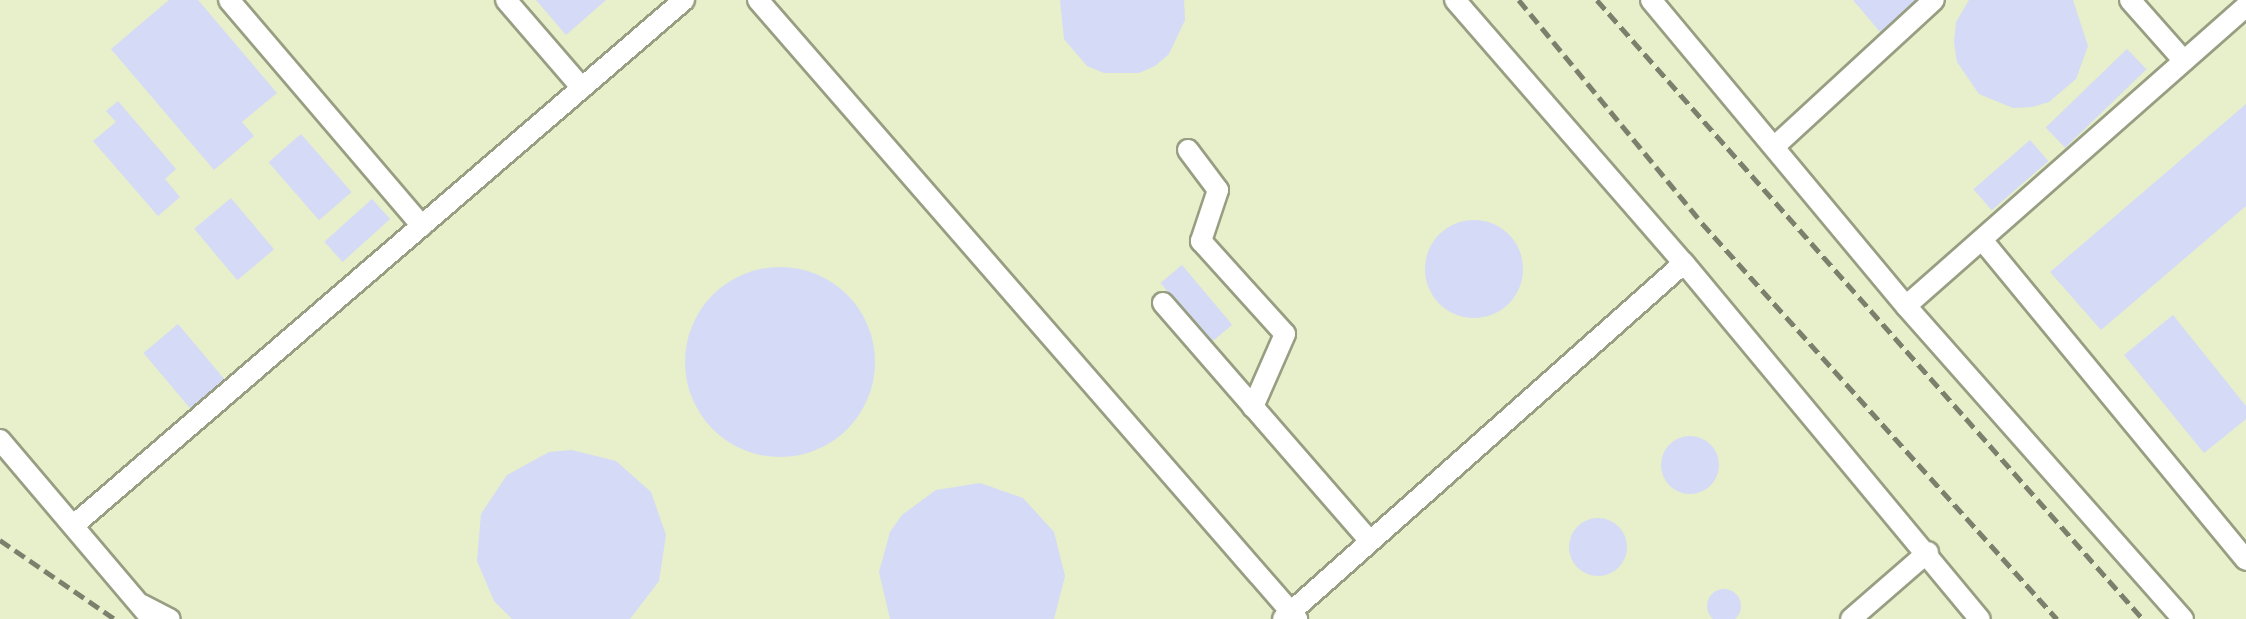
<!DOCTYPE html>
<style>
body{margin:0}
#map{position:relative;width:2246px;height:619px;overflow:hidden;background:#f4fbdd;font-family:Lato,sans-serif}
div>[style]{position:absolute}
[style*='--x']{left:calc(var(--x)*1px);top:calc(var(--y)*1px);width:calc(var(--w)*1px);rotate:calc(var(--a)*1deg)}
.built>*{inset:0;background:#e7efcb;transform-origin:0 0}
.building>*{inset:0;background:#d5daf7;transform-origin:0 0}
.round{border-radius:50%}
.roads{filter:drop-shadow(2px 0 #979e82) drop-shadow(-2px 0 #979e82) drop-shadow(0 2px #979e82) drop-shadow(0 -2px #979e82)}
.service>*{height:20px;margin:-10px;padding:0 10px;transform-origin:10px;border-radius:10px;background:#fff}
.rail>*{height:4.5px;margin-top:-2.25px;transform-origin:0;background:repeating-linear-gradient(90deg,#7b7f6c 0 12px,transparent 0 18px)}
span{translate:-50% -50%;white-space:nowrap;text-align:center;line-height:1.15;-webkit-text-stroke:4.5px #fff;paint-order:stroke}
</style>
<div id="map">
<div class="built">
<i style="left:0;top:0;width:2246px;height:619px"></i>
</div>
<div class="building">
<i style="clip-path:polygon(169px 0,198px 0,277px 93px,242px 122px,254px 136px,214px 170px,111px 49px)"></i>
<i style="clip-path:polygon(536px 0,606px 0,566px 35px)"></i>
<i style="clip-path:polygon(1060px 0,1184px 0,1185px 20px,1169px 54px,1155px 66px,1139px 73px,1104px 73px,1087px 66px,1064px 39px)"></i>
<i style="clip-path:polygon(1853px 0,1920px 0,1881px 33px)"></i>
<i style="clip-path:polygon(1969px 0,2073px 0,2088px 46px,2076px 79px,2049px 102px,2032px 107px,2013px 108px,1979px 94px,1957px 62px,1954px 43px,1956px 22px)"></i>
<i style="left:2127px;top:49px;width:28px;height:113px;rotate:46deg"></i>
<i style="clip-path:polygon(118px 101px,176px 169px,165px 179px,180px 197px,158px 216px,93px 141px,116px 122px,106px 111px)"></i>
<i style="clip-path:polygon(2246px 104px,2246px 206px,2101px 330px,2050px 272px)"></i>
<i style="left:301px;top:134px;width:77px;height:43px;rotate:49deg"></i>
<i style="left:2030px;top:140px;width:28px;height:75px;rotate:49deg"></i>
<i style="left:231px;top:198px;width:67px;height:48px;rotate:50deg"></i>
<i style="left:372px;top:199px;width:27px;height:64px;rotate:48deg"></i>
<i class="round" style="left:1425px;top:220px;width:98px;height:98px"></i>
<i style="left:1182px;top:265px;width:78px;height:28px;rotate:50deg"></i>
<i class="round" style="left:685px;top:267px;width:190px;height:190px"></i>
<i style="clip-path:polygon(2173px 315px,2246px 406px,2246px 419px,2204px 453px,2124px 355px)"></i>
<i style="left:178px;top:324px;width:74px;height:45px;rotate:50deg"></i>
<i class="round" style="left:1661px;top:436px;width:58px;height:58px"></i>
<i style="clip-path:polygon(572px 450px,616px 461px,651px 492px,666px 535px,659px 581px,630px 619px,512px 619px,494px 601px,477px 561px,481px 514px,507px 475px,549px 452px)"></i>
<i style="clip-path:polygon(980px 483px,1023px 498px,1054px 532px,1065px 576px,1054px 619px,890px 619px,879px 572px,890px 532px,902px 515px,936px 490px)"></i>
<i class="round" style="left:1569px;top:518px;width:58px;height:58px"></i>
<i class="round" style="left:1707px;top:589px;width:34px;height:34px"></i>
</div>
<div class="roads">
<div class="service">
<i style="--x:229;--y:0;--w:297;--a:49.5"></i>
<i style="--x:506;--y:0;--w:116;--a:49.2"></i>
<i style="--x:758;--y:0;--w:821;--a:48.95"></i>
<i style="--x:1455;--y:0;--w:349;--a:49"></i>
<i style="--x:1684;--y:263;--w:463;--a:50.3"></i>
<i style="--x:1651;--y:0;--w:398;--a:50.2"></i>
<i style="--x:1906;--y:306;--w:418;--a:48.5"></i>
<i style="--x:2130;--y:0;--w:81;--a:48.5"></i>
<i style="--x:1774;--y:147;--w:217;--a:-42.6"></i>
<i style="--x:1188;--y:150;--w:50;--a:53.1"></i>
<i style="--x:1218;--y:190;--w:54;--a:108.4"></i>
<i style="--x:1201;--y:241;--w:125;--a:47.9"></i>
<i style="--x:1285;--y:334;--w:80;--a:113.7"></i>
<i style="--x:1983;--y:241;--w:413;--a:50.5"></i>
<i style="--x:1163;--y:303;--w:315;--a:49"></i>
<i style="--x:1906;--y:306;--w:453;--a:-41.4"></i>
<i style="--x:0;--y:440;--w:235;--a:49.7"></i>
<i style="--x:74;--y:525;--w:805;--a:-40.72"></i>
<i style="--x:142;--y:605;--w:31;--a:27"></i>
<i style="--x:1283;--y:619;--w:536;--a:-41.6"></i>
<i style="--x:1851;--y:619;--w:102;--a:-41"></i>
</div>
</div>
<div class="rail">
<i style="--x:1519;--y:0;--w:288;--a:50.6"></i>
<i style="--x:1702;--y:223;--w:532;--a:48.12"></i>
<i style="--x:1597;--y:0;--w:825;--a:48.59"></i>
<i style="--x:0;--y:540;--w:140;--a:34.5"></i>
</div>
</div>
